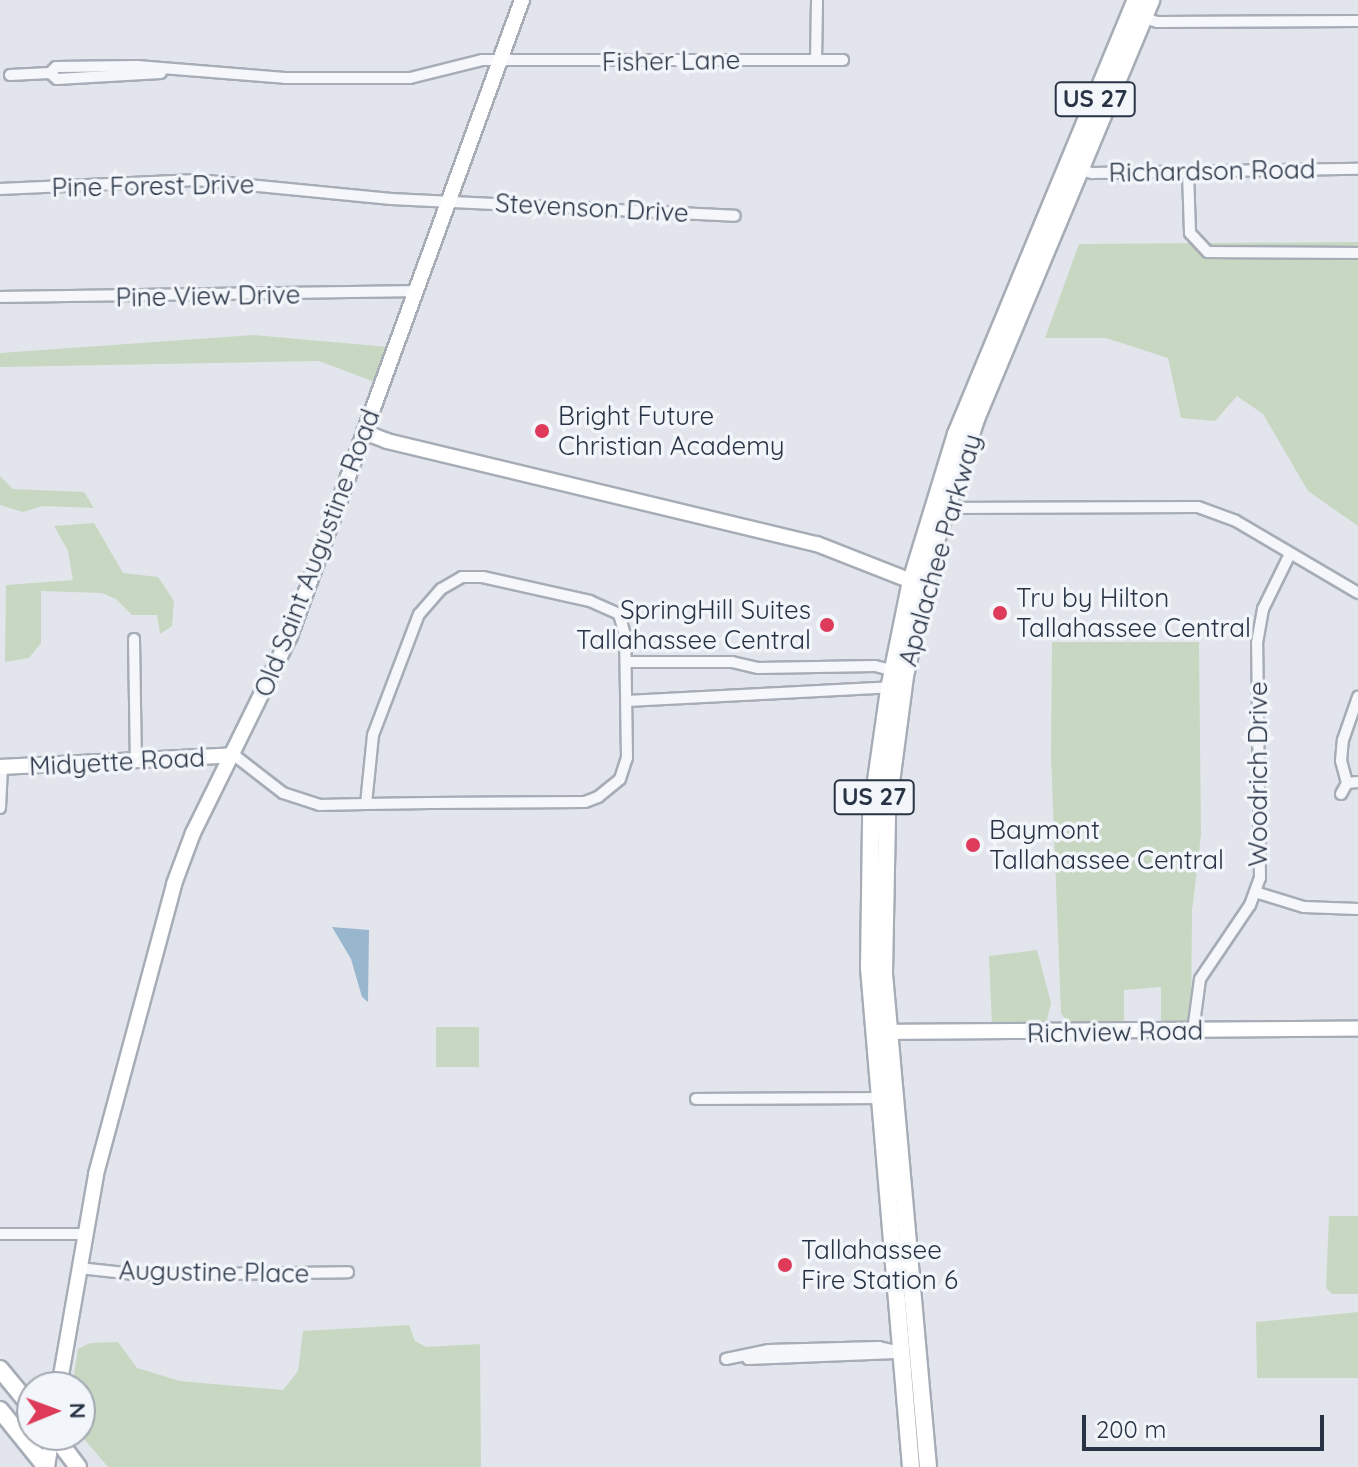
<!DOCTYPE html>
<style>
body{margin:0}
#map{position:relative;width:1358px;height:1467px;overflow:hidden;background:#e2e6ec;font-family:Quicksand,sans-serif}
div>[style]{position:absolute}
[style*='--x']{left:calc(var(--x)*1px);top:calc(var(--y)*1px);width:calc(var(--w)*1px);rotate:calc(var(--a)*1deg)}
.green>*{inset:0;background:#c8d7c2;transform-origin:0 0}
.water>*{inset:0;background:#99b6cf}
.roads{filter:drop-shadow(2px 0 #a6adb7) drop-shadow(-2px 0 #a6adb7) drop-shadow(0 2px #a6adb7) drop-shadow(0 -2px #a6adb7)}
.street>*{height:10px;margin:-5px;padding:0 5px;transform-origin:5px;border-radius:5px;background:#f5f7fa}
.secondary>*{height:14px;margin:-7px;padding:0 7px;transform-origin:7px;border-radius:7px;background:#fff}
.primary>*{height:16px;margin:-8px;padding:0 8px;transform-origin:8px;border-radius:8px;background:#fff}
.dots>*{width:22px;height:22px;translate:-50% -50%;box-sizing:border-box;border:4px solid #f2f5f9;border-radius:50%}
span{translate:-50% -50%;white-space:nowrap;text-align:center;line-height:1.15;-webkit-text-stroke:7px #f2f5f9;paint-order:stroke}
.shield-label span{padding:2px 6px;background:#f2f5f9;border:2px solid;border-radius:6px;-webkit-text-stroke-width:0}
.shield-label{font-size:24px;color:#283446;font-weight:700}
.street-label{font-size:26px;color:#283446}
.poi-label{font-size:26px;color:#283446}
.left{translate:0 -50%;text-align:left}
.right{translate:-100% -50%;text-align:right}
.north{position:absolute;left:16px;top:1371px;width:80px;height:80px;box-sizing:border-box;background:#f2f5f9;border:2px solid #a1a8b1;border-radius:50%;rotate:89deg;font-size:22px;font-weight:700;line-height:32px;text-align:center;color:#283446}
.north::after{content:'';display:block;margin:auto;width:28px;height:36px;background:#dd3b59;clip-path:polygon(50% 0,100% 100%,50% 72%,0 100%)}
.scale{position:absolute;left:1082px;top:1415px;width:242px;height:36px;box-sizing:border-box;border:4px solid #283446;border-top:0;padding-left:10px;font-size:24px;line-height:28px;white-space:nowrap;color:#283446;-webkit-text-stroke:6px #f2f5f9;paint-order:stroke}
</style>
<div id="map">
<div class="green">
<i style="clip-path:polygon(1358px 242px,1358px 526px,1308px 491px,1263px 414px,1237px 396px,1215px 421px,1181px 418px,1168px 358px,1106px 338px,1045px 338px,1079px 244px)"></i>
<i style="clip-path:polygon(253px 335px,388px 347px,383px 372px,372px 381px,319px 361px,0 367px,0 353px)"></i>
<i style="clip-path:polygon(0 476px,13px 489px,84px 492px,94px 508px,43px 506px,23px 512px,0 505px)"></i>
<i style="clip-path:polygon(94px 523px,123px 573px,158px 577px,174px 601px,172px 626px,160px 634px,157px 615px,132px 615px,116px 599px,102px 593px,41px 591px,41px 643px,29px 658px,5px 662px,6px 585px,73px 580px,68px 551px,54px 526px)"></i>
<i style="clip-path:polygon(1052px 642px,1199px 642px,1201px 835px,1192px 911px,1191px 1027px,1161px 1027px,1161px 987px,1124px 990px,1124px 1024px,1070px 1026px,1061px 1013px,1051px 756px)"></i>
<i style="clip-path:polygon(1037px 950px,1051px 1003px,1045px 1028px,992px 1026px,989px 956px)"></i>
<i style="left:479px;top:1027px;width:40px;height:43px;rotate:90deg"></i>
<i style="clip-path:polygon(1329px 1216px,1358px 1216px,1358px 1294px,1332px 1294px,1326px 1288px)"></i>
<i style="clip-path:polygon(1358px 1312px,1358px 1378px,1257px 1378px,1256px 1322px)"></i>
<i style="clip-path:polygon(409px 1325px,415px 1341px,426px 1347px,480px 1344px,481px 1467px,108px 1467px,80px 1434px,80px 1387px,72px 1387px,78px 1349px,90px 1343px,118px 1342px,137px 1368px,180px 1381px,283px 1390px,298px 1371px,303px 1331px)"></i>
</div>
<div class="water">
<i style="clip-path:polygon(332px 927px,369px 930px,368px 1002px,362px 997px,351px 959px)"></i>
</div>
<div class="roads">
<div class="street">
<i style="--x:1144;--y:18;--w:14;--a:17"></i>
<i style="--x:1157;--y:22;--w:201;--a:-0.3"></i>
<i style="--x:816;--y:60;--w:60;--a:-89"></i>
<i style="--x:50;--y:73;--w:8;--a:-45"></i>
<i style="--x:56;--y:67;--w:81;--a:-0.7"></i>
<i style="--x:137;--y:66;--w:148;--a:4.6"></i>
<i style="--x:285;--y:78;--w:125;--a:0"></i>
<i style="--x:410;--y:78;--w:74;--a:-14"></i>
<i style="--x:482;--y:60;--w:361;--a:0"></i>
<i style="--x:10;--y:75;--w:40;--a:-2.9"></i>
<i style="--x:50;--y:73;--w:9;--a:41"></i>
<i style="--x:57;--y:79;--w:104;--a:-3.3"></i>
<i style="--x:1077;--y:169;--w:16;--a:15"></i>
<i style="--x:1092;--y:173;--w:266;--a:-0.9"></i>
<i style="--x:1188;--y:172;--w:61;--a:88.1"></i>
<i style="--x:1190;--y:233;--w:26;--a:47"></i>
<i style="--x:1208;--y:252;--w:150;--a:0.4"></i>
<i style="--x:0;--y:189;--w:197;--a:-2.6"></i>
<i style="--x:197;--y:180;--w:195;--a:5.6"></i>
<i style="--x:391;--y:199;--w:344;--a:2.8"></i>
<i style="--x:0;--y:297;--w:416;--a:-0.8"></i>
<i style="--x:945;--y:508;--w:253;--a:-0.2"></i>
<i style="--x:1198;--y:507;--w:40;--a:20.2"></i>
<i style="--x:1236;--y:521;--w:142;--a:30.5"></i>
<i style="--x:134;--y:639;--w:123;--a:89.1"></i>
<i style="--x:626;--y:662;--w:106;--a:0"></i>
<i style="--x:732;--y:662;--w:27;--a:13"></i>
<i style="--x:758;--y:668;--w:117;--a:-1"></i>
<i style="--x:875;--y:666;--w:21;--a:14"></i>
<i style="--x:627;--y:701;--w:264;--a:-3"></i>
<i style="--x:234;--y:755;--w:62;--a:37.8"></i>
<i style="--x:283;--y:793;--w:38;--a:18"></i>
<i style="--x:319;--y:805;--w:47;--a:-1.2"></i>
<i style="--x:366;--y:804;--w:64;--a:-0.9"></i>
<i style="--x:430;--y:803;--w:155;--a:-0.4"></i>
<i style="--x:585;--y:802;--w:14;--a:-21"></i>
<i style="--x:598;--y:797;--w:28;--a:-39"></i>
<i style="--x:620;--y:779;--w:22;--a:-72"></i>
<i style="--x:627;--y:758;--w:123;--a:-90.9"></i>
<i style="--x:625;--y:635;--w:22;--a:-106"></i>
<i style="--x:619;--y:614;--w:32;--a:-156"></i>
<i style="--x:590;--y:601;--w:110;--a:-167.4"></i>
<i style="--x:483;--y:577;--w:21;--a:180"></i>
<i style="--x:462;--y:577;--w:24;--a:150"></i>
<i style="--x:441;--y:589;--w:33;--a:131"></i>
<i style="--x:419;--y:614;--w:129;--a:110.8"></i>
<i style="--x:373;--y:735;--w:69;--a:95.8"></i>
<i style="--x:1347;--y:783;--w:23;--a:-105"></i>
<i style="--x:1341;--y:761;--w:21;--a:-85"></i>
<i style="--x:1343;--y:740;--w:46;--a:-70.8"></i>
<i style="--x:1341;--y:794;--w:13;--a:-61"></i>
<i style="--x:1347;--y:783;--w:11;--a:-5"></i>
<i style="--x:0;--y:808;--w:41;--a:-87.2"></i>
<i style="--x:1255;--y:892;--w:51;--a:17"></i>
<i style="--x:1304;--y:907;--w:54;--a:2.1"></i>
<i style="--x:1193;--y:1031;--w:52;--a:-82.3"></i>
<i style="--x:1200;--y:979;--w:89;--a:-56"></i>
<i style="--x:1250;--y:905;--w:29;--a:-70"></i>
<i style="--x:1260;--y:878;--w:235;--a:-90.7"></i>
<i style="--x:1257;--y:643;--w:35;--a:-80"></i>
<i style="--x:1263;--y:609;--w:61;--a:-63.9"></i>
<i style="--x:696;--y:1099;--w:184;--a:-0.3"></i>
<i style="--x:0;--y:1234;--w:85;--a:0"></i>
<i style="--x:79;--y:1268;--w:65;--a:6.1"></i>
<i style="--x:144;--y:1275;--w:204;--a:-0.8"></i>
<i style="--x:726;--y:1359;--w:44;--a:-11.8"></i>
<i style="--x:769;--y:1350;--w:110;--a:-1.6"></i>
<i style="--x:879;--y:1347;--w:22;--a:13"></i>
<i style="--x:748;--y:1359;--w:148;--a:-2.3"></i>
</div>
<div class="secondary">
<i style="--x:364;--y:432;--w:25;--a:21"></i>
<i style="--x:387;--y:441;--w:442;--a:13.5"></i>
<i style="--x:817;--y:544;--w:101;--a:21.5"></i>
<i style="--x:0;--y:767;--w:234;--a:-2.9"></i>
<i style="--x:879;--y:1032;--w:479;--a:-0.4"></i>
<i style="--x:59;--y:1387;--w:216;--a:-80.1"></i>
<i style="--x:96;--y:1174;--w:300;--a:-74.9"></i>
<i style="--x:174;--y:884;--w:54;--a:-69.6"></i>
<i style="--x:193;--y:833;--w:220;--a:-63.8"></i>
<i style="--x:290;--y:636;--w:677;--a:-69.96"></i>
<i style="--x:47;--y:1467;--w:32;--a:-81"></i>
</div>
<div class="primary">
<i style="--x:0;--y:1369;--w:50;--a:50.6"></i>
<i style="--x:0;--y:1410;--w:73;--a:51.1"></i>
<i style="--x:54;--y:1435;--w:40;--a:53"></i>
<i style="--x:911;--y:1467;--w:501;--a:-94.81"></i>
<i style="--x:869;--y:968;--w:152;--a:-89.2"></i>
<i style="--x:871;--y:816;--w:128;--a:-81.9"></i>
<i style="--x:889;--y:689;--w:110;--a:-78.5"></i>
<i style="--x:911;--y:581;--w:154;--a:-73"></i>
<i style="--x:956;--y:434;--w:470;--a:-67.5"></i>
<i style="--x:928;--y:1467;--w:496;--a:-95.1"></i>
<i style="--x:884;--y:973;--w:160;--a:-88.9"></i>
<i style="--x:887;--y:813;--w:138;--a:-82.5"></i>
<i style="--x:905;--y:676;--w:139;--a:-77.1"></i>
<i style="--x:936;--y:541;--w:128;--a:-71.8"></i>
<i style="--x:976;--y:419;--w:454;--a:-67.3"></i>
</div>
</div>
<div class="dots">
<i style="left:542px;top:431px;background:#dd3b59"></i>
<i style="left:1000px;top:613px;background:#dd3b59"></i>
<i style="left:827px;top:625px;background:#dd3b59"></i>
<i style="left:973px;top:845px;background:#dd3b59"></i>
<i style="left:785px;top:1265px;background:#dd3b59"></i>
</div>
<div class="shield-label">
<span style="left:1095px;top:99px">US 27</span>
<span style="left:874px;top:797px">US 27</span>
</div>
<div class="street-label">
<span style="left:671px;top:61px;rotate:-1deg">Fisher Lane</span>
<span style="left:1212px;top:171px;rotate:-1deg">Richardson Road</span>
<span style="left:153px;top:186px;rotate:-1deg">Pine Forest Drive</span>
<span style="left:592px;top:208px;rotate:3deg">Stevenson Drive</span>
<span style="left:208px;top:296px;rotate:-1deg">Pine View Drive</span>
<span style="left:940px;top:550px;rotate:-74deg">Apalachee Parkway</span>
<span style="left:317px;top:553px;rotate:-69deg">Old Saint Augustine Road</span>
<span style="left:117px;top:762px;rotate:-3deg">Midyette Road</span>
<span style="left:1258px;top:774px;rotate:-90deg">Woodrich Drive</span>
<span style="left:1115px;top:1032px;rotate:-1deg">Richview Road</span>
<span style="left:214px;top:1272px;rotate:1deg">Augustine Place</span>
</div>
<div class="poi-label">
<span class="left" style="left:558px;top:431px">Bright Future<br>Christian Academy</span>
<span class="left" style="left:1016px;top:613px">Tru by Hilton<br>Tallahassee Central</span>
<span class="right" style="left:811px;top:625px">SpringHill Suites<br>Tallahassee Central</span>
<span class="left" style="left:989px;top:845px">Baymont<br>Tallahassee Central</span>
<span class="left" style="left:801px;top:1265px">Tallahassee<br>Fire Station 6</span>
</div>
<div class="north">N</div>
<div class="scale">200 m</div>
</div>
